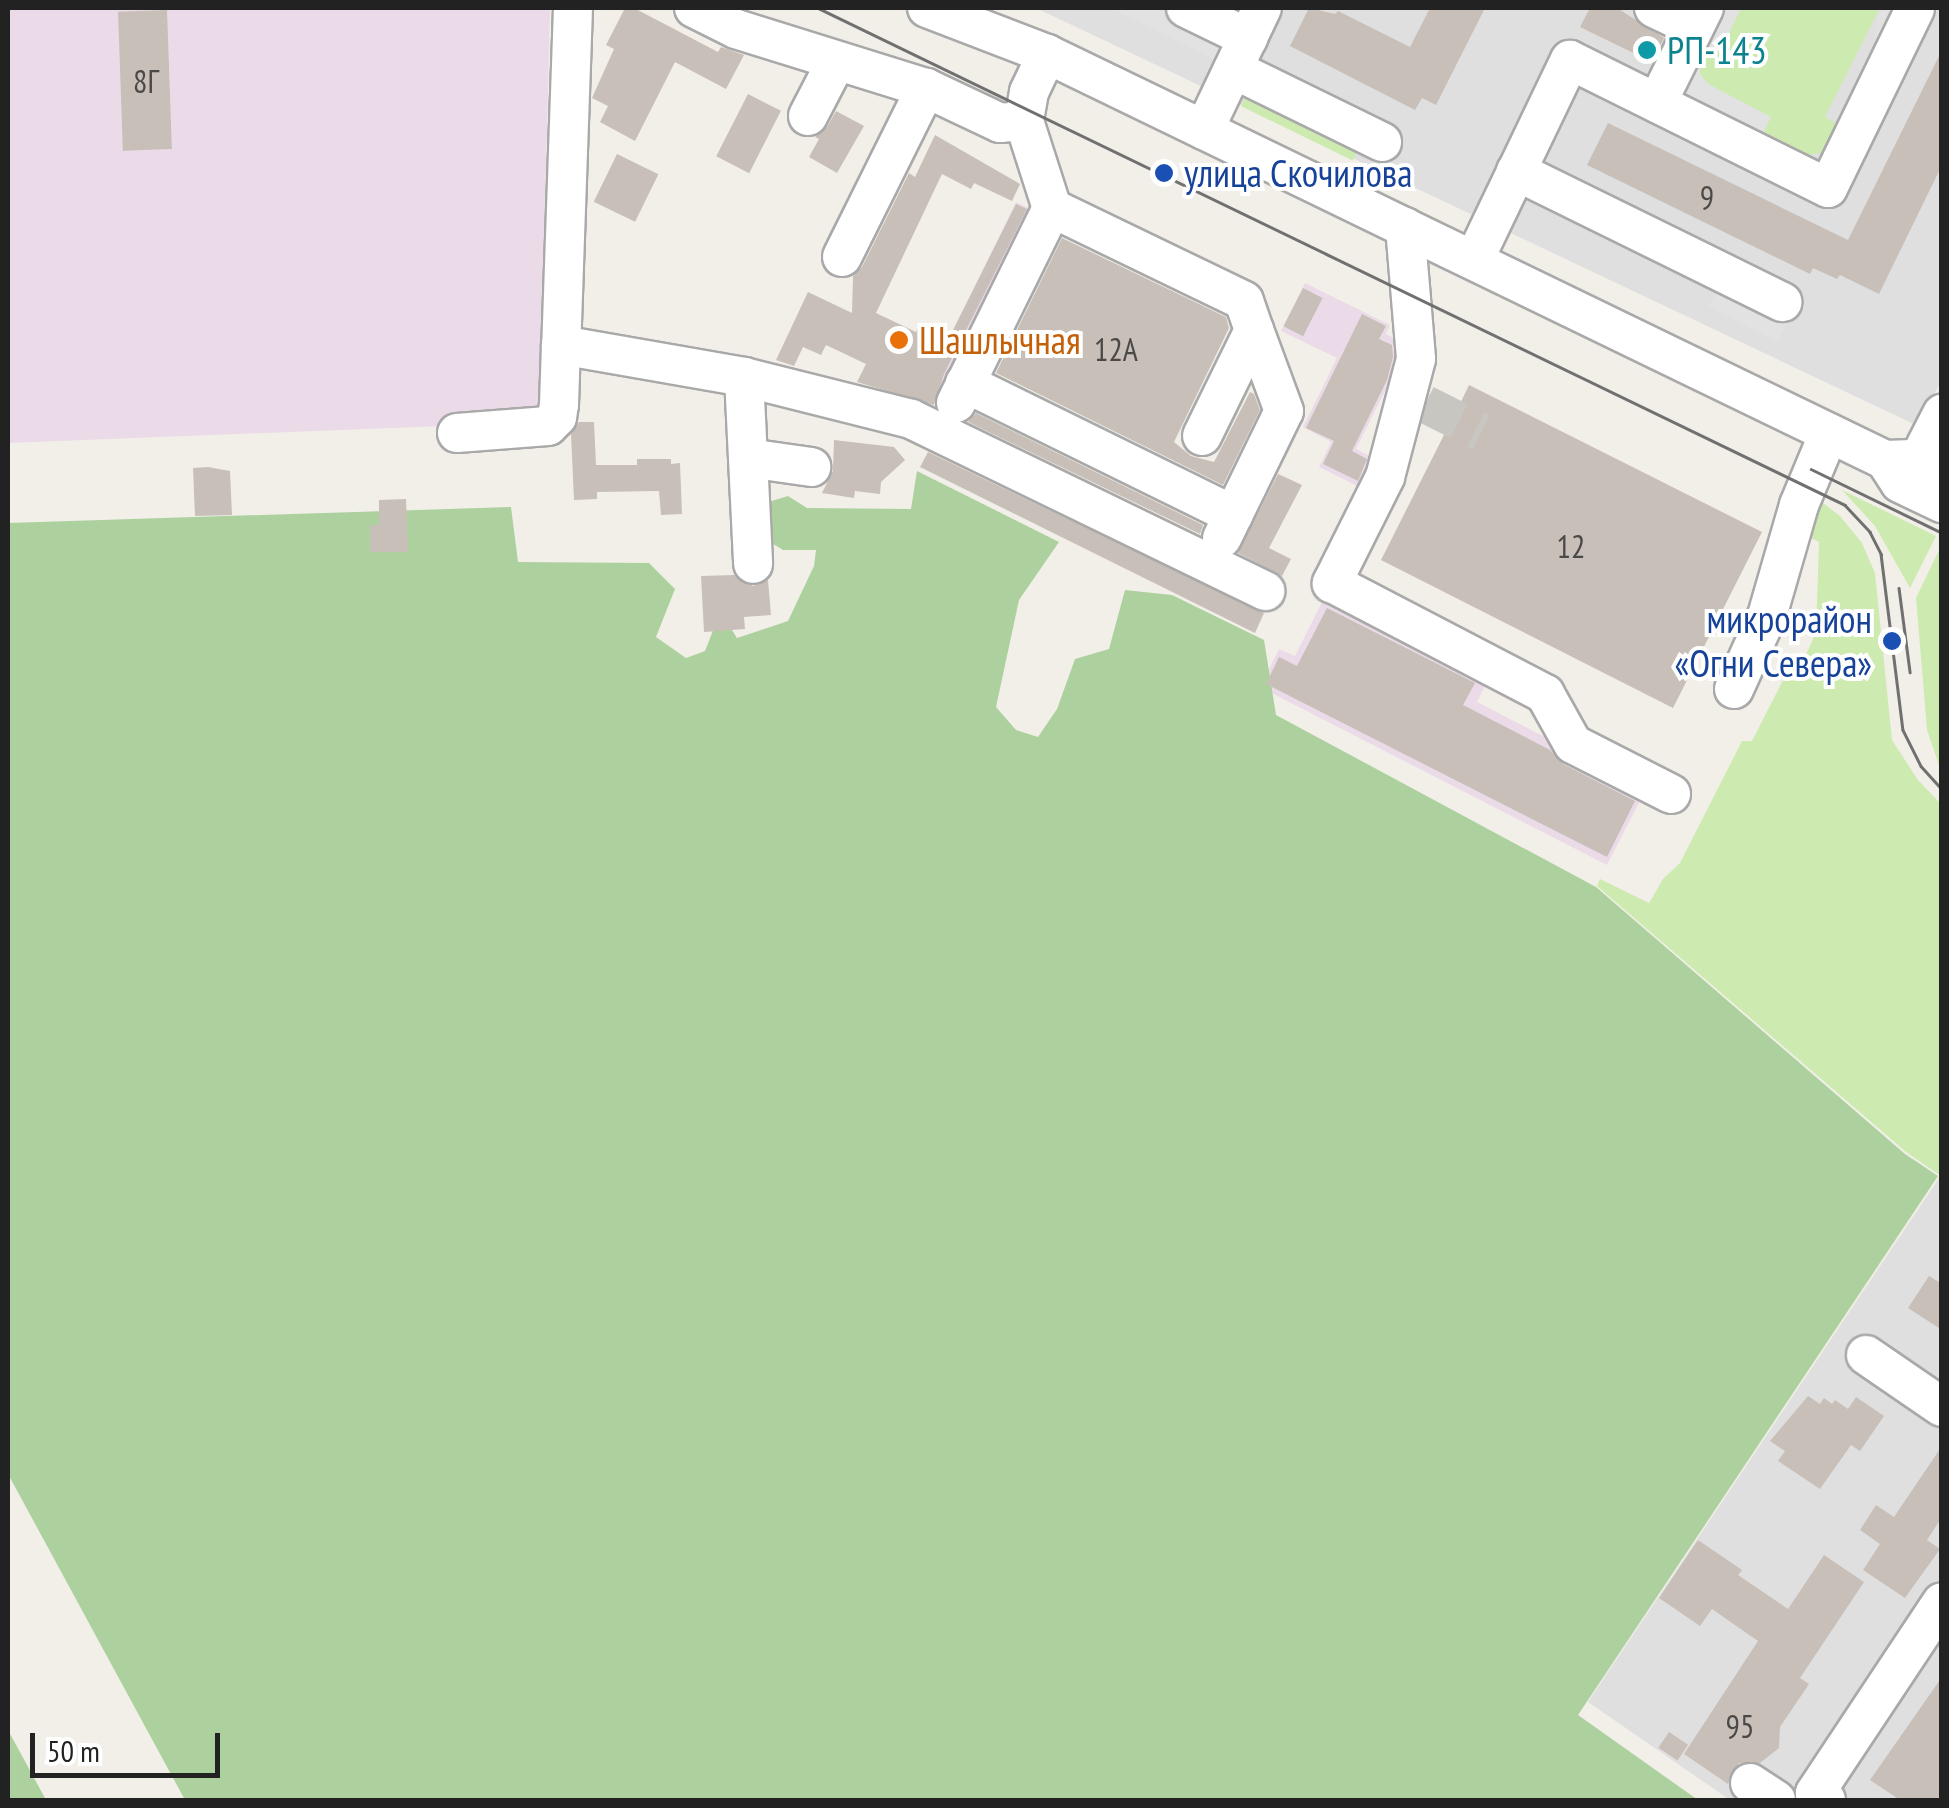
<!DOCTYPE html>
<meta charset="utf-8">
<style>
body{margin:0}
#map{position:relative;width:1949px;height:1808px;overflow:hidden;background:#f2efe9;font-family:"PT Sans Narrow",sans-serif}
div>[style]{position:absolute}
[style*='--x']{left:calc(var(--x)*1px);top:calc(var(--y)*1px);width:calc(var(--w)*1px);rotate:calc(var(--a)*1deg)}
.residential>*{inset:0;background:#e0dfdf}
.industrial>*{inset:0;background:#ebdbe8;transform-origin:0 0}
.grass>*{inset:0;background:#cdebb0;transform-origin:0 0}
.forest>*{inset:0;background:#add19e}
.parking>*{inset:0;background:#e2e2e2;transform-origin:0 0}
.building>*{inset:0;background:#c7bfb8;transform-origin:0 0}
.minor-tunnel>*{height:38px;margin-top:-19px;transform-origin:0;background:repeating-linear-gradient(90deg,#c8c6c1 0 38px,transparent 0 57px)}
.roads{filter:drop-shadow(2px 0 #a9a9a9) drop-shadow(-2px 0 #a9a9a9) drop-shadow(0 2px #a9a9a9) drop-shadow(0 -2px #a9a9a9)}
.minor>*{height:38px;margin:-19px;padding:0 19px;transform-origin:19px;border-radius:19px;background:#fff}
.tram>*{height:2.5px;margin:-1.25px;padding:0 1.25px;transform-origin:1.25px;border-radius:1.25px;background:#707070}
.dots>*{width:28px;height:28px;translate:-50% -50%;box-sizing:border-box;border:5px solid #fff;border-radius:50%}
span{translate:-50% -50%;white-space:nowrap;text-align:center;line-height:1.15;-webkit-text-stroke:8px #fff;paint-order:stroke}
.number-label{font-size:32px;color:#4b4948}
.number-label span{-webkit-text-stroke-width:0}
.culture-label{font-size:38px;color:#0d838f}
.left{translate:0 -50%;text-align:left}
.transit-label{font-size:38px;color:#164399}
.right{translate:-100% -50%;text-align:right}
.food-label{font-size:38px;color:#c56008}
.frame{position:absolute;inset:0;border:10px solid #222;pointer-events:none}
.scale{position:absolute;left:30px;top:1733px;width:190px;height:45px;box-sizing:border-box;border:5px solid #222;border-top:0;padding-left:12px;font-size:30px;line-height:35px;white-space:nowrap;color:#222;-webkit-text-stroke:8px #fff;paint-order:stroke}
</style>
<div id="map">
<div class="residential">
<i style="clip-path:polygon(1036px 8px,1941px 8px,1941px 381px,1918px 426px)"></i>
<i style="clip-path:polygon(1939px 1178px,1941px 1800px,1730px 1800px,1588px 1702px)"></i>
</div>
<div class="industrial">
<i style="clip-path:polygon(8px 8px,550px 8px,540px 412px,443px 426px,8px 443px)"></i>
<i style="left:1016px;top:202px;width:28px;height:217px;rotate:26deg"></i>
<i style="clip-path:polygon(1305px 283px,1390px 325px,1386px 334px,1408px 345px,1356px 449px,1375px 459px,1361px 488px,1319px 467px,1331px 442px,1303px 427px,1337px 358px,1281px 331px)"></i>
<i style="clip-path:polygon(1324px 598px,1487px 682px,1477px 702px,1646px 789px,1607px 865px,1260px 687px,1279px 649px,1295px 656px)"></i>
</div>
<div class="grass">
<i style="clip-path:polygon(1741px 8px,1880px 8px,1825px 117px,1843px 127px,1824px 153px,1798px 155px,1761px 137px,1700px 75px,1698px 51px,1702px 43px,1720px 51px)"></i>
<i style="left:1249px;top:90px;width:124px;height:18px;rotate:26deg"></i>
<i style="clip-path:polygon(1842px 490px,1936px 536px,1910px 588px,1875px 526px)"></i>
<i style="clip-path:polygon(1814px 496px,1840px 516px,1862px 543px,1875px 573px,1892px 740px,1918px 780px,1941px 804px,1941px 1176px,1906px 1152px,1597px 886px,1600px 879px,1649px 903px,1663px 879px,1680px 863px,1742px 741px,1752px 741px,1782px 682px,1801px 666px,1816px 632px,1819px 542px,1805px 535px)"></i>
<i style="clip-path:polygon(1941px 546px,1941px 771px,1927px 730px,1916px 598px)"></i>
</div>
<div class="forest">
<i style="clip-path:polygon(917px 471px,1059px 542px,1019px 600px,996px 707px,1016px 730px,1038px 737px,1057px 709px,1075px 659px,1109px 649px,1125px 590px,1172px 595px,1264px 640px,1276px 715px,1596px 887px,1905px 1154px,1938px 1176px,1578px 1715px,1698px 1800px,185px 1800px,8px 1474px,8px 523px,511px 507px,518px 562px,649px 563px,675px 589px,656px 637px,686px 658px,705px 651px,714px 628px,727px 622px,737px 638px,788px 621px,814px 566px,816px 550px,783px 550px,760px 536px,762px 504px,788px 496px,807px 508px,911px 509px)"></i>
<i style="clip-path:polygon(8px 1730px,46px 1800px,8px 1800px)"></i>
</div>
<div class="parking">
<i style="clip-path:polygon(1110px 8px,1166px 8px,1235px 41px,1224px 64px)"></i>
<i style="clip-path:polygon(1720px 8px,1741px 8px,1720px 51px,1702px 43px)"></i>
<i style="left:1880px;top:8px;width:19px;height:123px;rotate:9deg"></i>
<i style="clip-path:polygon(1698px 51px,1700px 74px,1708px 84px,1771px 117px,1761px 137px,1677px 95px)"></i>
<i style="left:1722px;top:281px;width:77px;height:29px;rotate:27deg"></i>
</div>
<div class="building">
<i style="clip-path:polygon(625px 8px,634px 8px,718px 52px,721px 47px,744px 55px,726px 89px,675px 62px,635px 141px,600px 122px,608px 106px,592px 98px,614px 49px,606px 45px)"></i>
<i style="clip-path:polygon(1309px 8px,1335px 14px,1338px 11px,1410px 47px,1430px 8px,1485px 8px,1436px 105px,1422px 98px,1415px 110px,1290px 46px)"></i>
<i style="clip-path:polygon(1590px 8px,1617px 8px,1664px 38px,1652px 62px,1580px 27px)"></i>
<i style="left:167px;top:10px;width:139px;height:49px;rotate:88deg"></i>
<i style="clip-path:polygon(1942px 50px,1942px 165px,1879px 294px,1840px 275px,1837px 279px,1813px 268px,1810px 274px,1587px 165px,1608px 123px,1848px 240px)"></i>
<i style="left:748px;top:94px;width:37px;height:70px;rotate:27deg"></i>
<i style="clip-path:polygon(836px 111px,864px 126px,837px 173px,809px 157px,819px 139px,815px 137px,827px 127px)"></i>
<i style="clip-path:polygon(935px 135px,1020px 184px,1012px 201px,974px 183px,971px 189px,942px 174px,876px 313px,916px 332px,919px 326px,948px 340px,1016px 204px,1027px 209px,944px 374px,934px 405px,857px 382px,866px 364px,826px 345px,821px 355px,803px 347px,794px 366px,776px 360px,808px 292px,852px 313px,853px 276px,862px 267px,909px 173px,915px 177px)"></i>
<i style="left:617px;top:154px;width:46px;height:53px;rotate:26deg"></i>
<i style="clip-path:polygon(1062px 238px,1226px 317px,1229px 328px,1174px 442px,1191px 456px,1214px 462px,1250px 392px,1254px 394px,1260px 410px,1223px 485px,996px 373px)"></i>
<i style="left:1303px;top:288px;width:22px;height:43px;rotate:27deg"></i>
<i style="clip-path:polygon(1362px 314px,1386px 326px,1379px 339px,1392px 345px,1393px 357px,1387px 380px,1352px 451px,1367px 459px,1358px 481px,1323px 464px,1334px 441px,1306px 428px)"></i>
<i style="clip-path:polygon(1469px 385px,1762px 532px,1673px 708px,1381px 560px,1447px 429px,1424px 417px,1430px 394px,1458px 408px)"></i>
<i style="clip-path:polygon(976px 413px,1203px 525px,1200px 534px,968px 422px)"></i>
<i style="clip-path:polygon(579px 422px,594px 422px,596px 465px,637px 465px,637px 459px,671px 459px,671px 464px,680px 463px,682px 514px,661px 515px,659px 491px,597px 492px,597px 499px,574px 500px,571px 434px)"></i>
<i style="clip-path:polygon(834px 440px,894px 447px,905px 460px,881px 482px,880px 494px,855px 491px,854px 498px,822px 493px,833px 471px)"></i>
<i style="clip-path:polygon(928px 452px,1264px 613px,1255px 633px,920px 467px)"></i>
<i style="clip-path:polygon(208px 467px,230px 471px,232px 515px,195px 516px,193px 468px)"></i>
<i style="clip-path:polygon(1278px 474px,1302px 485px,1269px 548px,1291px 559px,1282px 576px,1238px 553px)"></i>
<i style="clip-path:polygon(406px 499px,408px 552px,370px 552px,370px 525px,379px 525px,379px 500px)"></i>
<i style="clip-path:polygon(734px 575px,753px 586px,768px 580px,771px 615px,744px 617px,745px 629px,704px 632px,701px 576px)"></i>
<i style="clip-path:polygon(1327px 608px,1475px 683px,1463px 705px,1550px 750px,1563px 764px,1635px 801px,1607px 857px,1266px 684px,1279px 657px,1297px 666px)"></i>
<i style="clip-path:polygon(1929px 1276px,1942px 1284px,1942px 1330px,1908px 1308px)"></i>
<i style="clip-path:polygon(1808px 1396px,1820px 1404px,1824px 1398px,1832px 1404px,1835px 1400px,1848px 1409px,1856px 1397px,1884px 1416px,1860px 1451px,1851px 1445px,1820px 1489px,1778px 1461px,1785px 1451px,1770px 1441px)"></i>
<i style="clip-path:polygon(1942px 1446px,1942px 1517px,1927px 1540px,1940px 1549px,1905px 1598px,1863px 1570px,1880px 1544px,1860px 1530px,1876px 1505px,1894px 1517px)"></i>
<i style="clip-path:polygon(1698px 1540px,1742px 1570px,1738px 1575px,1788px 1609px,1824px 1555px,1864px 1582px,1800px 1678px,1809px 1684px,1780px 1727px,1779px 1748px,1760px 1763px,1739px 1763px,1728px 1784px,1684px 1754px,1758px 1641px,1712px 1609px,1700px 1626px,1659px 1598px)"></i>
<i style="clip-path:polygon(1942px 1677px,1942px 1800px,1900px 1800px,1870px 1780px)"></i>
<i style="left:1669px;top:1732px;width:23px;height:19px;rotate:34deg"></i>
</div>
<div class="minor-tunnel">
<i style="--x:1425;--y:404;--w:63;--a:26.6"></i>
</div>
<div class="roads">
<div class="minor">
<i style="--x:573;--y:8;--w:337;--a:92"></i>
<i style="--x:561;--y:345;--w:186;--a:9.9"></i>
<i style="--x:744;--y:377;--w:172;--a:14.1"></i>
<i style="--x:911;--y:419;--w:394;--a:25.9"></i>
<i style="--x:694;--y:8;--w:47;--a:26.6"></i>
<i style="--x:736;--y:29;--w:199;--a:17.3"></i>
<i style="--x:927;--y:8;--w:129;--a:21"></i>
<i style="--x:1047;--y:54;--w:931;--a:25.85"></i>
<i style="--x:1885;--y:460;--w:27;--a:57"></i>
<i style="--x:1900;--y:483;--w:47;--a:25.5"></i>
<i style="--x:1186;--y:8;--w:69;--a:25.8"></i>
<i style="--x:1654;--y:8;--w:44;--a:25.4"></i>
<i style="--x:1047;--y:54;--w:42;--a:115.3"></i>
<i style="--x:1029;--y:92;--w:29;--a:100"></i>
<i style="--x:1024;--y:121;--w:91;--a:72.2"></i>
<i style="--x:1052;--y:208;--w:213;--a:25.8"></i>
<i style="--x:1244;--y:301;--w:31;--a:71"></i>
<i style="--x:1254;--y:330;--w:118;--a:116.1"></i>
<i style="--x:1233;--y:69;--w:166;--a:26.1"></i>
<i style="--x:1657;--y:103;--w:106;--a:-63.7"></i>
<i style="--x:808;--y:116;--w:61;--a:-62.6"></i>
<i style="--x:1204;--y:130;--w:135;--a:-64.6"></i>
<i style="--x:1516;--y:171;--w:297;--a:26.2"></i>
<i style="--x:1405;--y:227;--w:132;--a:85.2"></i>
<i style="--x:1416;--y:359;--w:122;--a:104.7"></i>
<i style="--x:1385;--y:477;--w:119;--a:116.6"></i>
<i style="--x:1332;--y:583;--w:240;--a:27.5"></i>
<i style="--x:1545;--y:694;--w:57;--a:60.8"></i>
<i style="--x:1573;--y:744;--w:110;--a:27"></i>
<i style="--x:842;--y:257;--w:189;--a:-63.6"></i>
<i style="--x:926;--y:88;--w:82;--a:25.3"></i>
<i style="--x:1000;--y:123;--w:24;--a:-5"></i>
<i style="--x:1474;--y:260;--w:222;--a:-64.4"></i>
<i style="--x:1570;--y:60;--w:288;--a:26.4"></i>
<i style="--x:1828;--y:188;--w:199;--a:-64.1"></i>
<i style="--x:744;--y:377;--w:187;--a:87.2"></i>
<i style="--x:965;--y:383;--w:299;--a:26.2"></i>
<i style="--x:956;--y:403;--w:217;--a:-63.8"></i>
<i style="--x:457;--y:433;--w:91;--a:-4.4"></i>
<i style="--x:548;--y:426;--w:13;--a:-45"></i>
<i style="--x:557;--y:417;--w:12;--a:-81"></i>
<i style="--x:559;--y:405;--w:60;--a:-88.1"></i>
<i style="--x:748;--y:458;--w:64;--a:8.1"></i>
<i style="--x:1919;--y:459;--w:51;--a:-62.9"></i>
<i style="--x:1885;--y:460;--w:34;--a:-2"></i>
<i style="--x:1919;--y:459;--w:25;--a:26"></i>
<i style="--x:1222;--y:538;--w:141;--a:-64"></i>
<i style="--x:1284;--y:411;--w:86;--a:-110.3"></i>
<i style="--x:1734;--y:689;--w:80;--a:-65.7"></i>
<i style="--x:1767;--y:616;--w:116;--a:-73.9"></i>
<i style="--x:1799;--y:505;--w:78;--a:-67.4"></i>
<i style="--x:1866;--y:1355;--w:92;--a:34.4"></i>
<i style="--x:1750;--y:1783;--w:31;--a:33"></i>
<i style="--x:1826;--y:1800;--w:13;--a:-148"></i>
<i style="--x:1815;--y:1793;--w:229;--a:-56.4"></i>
</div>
</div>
<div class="tram">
<i style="--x:818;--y:8;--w:1141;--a:25.82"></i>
<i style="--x:1845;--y:505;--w:37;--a:47"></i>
<i style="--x:1870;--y:532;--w:25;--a:63"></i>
<i style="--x:1881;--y:554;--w:177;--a:82.9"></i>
<i style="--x:1903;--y:730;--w:40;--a:63.4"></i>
<i style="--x:1921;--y:766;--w:31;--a:48"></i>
<i style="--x:1811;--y:469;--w:146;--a:26"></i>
<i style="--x:1899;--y:588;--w:85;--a:82.5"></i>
</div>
<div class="dots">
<i style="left:1647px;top:50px;background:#0f9aa8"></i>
<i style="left:1164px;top:173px;background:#1a4fb4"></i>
<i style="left:899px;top:340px;background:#e8710a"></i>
<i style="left:1892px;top:641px;background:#1a4fb4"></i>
</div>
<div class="number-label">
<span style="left:146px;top:81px">8Г</span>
<span style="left:1707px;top:197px">9</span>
<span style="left:1116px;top:349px">12А</span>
<span style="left:1571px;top:546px">12</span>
<span style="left:1740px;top:1726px">95</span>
</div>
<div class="culture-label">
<span class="left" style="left:1667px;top:50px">РП-143</span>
</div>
<div class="transit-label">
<span class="left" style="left:1184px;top:173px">улица Скочилова</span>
<span class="right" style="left:1872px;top:641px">микрорайон<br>«Огни Севера»</span>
</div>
<div class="food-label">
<span class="left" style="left:919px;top:340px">Шашлычная</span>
</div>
<div class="frame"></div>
<div class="scale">50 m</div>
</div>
